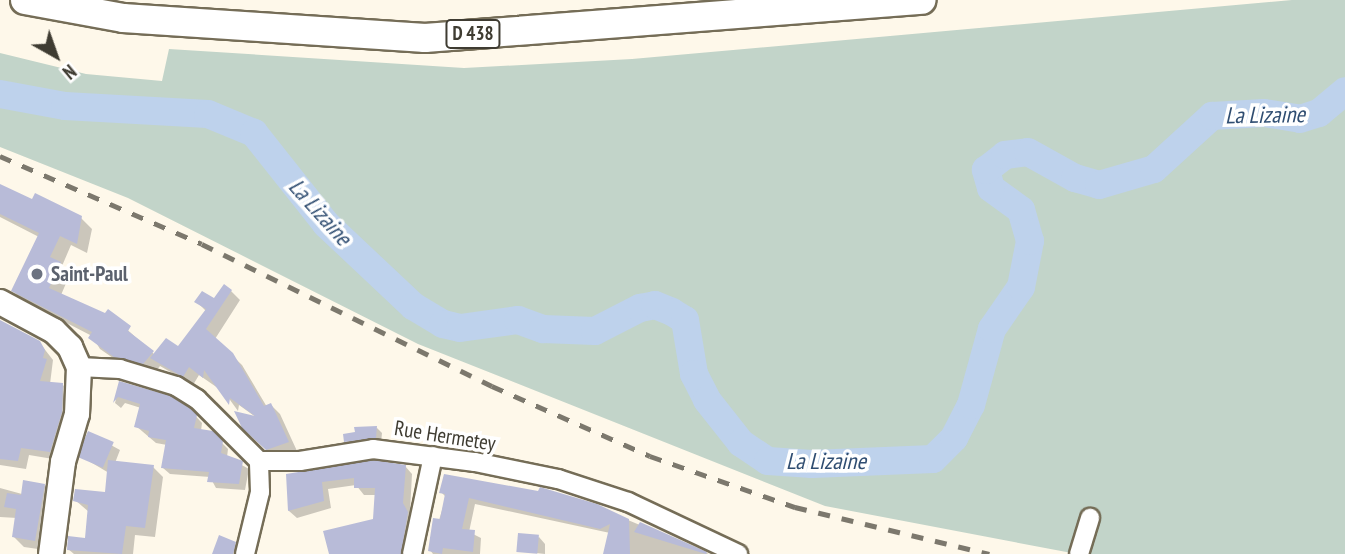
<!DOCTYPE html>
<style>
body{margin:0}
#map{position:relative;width:1345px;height:554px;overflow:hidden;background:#fef8ea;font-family:"PT Sans Narrow",sans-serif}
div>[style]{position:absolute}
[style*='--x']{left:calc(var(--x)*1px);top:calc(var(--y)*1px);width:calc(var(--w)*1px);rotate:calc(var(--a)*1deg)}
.green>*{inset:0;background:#c2d4c9}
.shadow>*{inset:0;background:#0003}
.river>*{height:28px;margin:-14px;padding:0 14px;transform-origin:14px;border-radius:14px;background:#bed2ec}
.building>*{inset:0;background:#b8bbd8;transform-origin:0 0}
.roads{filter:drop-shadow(2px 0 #756d57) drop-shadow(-2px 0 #756d57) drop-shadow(0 2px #756d57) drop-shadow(0 -2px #756d57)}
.street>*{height:18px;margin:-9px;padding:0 9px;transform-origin:9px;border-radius:9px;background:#fff}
.secondary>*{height:24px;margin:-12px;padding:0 12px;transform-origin:12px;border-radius:12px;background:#fff}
.primary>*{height:28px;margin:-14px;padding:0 14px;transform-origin:14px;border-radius:14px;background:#fff}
.rail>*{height:4.5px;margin-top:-2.25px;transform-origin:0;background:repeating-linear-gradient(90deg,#7c786d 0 12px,transparent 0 24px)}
.dots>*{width:19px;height:19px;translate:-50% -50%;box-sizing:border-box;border:4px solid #fff;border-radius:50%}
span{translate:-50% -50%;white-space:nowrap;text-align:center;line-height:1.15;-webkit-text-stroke:7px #fff;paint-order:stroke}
.shield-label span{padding:2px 5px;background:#fff;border:2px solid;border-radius:5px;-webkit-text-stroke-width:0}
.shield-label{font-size:19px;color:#3f3c32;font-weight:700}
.worship-label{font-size:21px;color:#5b616d;font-weight:700}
.left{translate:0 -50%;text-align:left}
.street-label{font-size:21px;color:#3f3c32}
.water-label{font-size:23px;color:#2f4d71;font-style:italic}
.north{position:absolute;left:21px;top:21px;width:70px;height:70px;-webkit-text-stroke:5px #fff;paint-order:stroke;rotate:140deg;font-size:19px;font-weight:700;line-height:28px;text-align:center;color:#3f3c32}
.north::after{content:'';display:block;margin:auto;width:24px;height:32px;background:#3f3c32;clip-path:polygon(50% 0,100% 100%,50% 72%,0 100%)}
</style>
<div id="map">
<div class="green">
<i style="clip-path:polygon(1292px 0,1345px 0,1345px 554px,1077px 554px,825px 506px,418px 344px,128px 198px,0 147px,0 53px,86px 74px,162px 81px,169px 49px,464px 68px,632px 59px)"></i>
</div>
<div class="shadow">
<i style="clip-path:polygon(0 194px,81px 218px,92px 229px,87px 253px,71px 245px,62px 266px,70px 274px,61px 295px,106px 315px,108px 312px,155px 355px,178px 349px,206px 311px,197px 302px,214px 300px,231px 291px,240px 300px,215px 339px,242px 365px,267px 407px,271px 405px,280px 414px,297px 451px,275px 458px,243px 427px,257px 418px,239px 405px,238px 411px,225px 393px,199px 375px,193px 385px,160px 366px,154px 374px,126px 367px,100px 349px,92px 336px,24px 301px,13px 291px,39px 237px,0 217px)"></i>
<i style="clip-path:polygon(0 323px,39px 342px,53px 360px,50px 384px,63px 385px,71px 394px,59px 460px,29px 455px,26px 469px,0 465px)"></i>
<i style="clip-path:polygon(120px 383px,189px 409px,202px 423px,201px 431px,212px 433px,228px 449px,227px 457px,249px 469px,245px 490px,216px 488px,210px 477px,170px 474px,163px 468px,167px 445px,156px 443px,136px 426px,141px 408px,125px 403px,121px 408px,115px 403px)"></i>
<i style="clip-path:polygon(377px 428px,382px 433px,381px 443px,351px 447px,346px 441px)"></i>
<i style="clip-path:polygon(89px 433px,120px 450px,115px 463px,153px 467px,163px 477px,155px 537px,135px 535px,133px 554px,74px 554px,68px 549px,86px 540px,89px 512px,75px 500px,107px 494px,109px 473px,82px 457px)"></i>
<i style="clip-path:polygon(405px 466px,412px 474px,410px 512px,415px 521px,409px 554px,330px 554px,374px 520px,376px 495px,364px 495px,356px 485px,328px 489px,331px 508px,297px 518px,289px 511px,288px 475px)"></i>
<i style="clip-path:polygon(44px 485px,55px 496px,45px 550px,24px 547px,14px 537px,17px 518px,0 517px,0 488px,22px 494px)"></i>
<i style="clip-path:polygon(441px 492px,585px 502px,709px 554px,605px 554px,610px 533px,475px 504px,469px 532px,481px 538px,480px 554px,433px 554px,430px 550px,446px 497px)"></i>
<i style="clip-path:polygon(539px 537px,545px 544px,545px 554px,519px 551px)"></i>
<i style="clip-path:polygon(235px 543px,240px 554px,213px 554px)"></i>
</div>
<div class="river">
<i style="--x:0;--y:94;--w:66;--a:10.5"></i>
<i style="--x:65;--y:106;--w:143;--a:3.2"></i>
<i style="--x:208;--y:114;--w:50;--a:22.4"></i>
<i style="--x:254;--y:133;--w:116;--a:51.6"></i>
<i style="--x:326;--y:224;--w:120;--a:43.3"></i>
<i style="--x:413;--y:306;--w:35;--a:31"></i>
<i style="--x:443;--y:324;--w:17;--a:13"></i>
<i style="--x:460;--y:328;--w:59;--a:-7.9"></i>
<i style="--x:518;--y:320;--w:27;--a:20"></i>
<i style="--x:543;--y:329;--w:52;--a:2.2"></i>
<i style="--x:595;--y:331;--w:51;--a:-27.1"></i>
<i style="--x:640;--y:308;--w:15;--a:-11"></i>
<i style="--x:655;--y:305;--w:18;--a:22"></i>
<i style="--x:672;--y:312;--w:15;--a:32"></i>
<i style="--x:685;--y:320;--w:55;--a:80.5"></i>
<i style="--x:694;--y:374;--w:29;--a:63"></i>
<i style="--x:707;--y:400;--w:55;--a:51.7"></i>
<i style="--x:741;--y:443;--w:32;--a:34"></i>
<i style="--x:768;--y:461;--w:44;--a:3.9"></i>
<i style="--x:812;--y:464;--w:121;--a:-2.4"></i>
<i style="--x:933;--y:459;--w:30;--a:-45"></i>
<i style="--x:954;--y:438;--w:37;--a:-63"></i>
<i style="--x:971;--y:405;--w:79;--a:-74.6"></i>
<i style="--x:992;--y:329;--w:51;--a:-55.4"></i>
<i style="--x:1021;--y:287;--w:47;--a:-78.9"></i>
<i style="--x:1030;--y:241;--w:32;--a:-106"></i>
<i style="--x:1021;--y:210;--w:37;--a:-144"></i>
<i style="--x:991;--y:188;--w:19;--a:-106"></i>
<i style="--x:986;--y:170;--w:24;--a:-38"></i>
<i style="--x:1005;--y:155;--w:23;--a:-7"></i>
<i style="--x:1028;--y:152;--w:54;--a:29"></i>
<i style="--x:1075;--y:178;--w:25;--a:16"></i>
<i style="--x:1099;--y:185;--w:57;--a:-16.2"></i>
<i style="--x:1154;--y:169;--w:79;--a:-42.4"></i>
<i style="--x:1212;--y:116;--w:52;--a:-3.3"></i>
<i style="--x:1264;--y:113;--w:36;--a:9"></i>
<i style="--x:1300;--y:119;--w:20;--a:-18"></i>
<i style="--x:1319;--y:113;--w:34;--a:-40"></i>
</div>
<div class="building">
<i style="clip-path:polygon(0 184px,32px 199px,35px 193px,82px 216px,77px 244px,60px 236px,50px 257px,61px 262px,49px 288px,105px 313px,108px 309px,131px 326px,128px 331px,154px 351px,143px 364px,114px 357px,88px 338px,92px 332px,11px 291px,39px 233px,0 214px)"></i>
<i style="clip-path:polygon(224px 284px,232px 290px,206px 329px,233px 353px,264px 406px,271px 403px,289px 442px,266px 450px,242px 428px,234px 411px,255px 416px,230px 398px,229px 405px,204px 370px,203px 378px,189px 367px,183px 377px,150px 358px,166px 338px,178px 346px,206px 309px,194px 302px,202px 291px,214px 298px)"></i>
<i style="clip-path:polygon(0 320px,40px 341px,45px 350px,43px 358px,47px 359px,40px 381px,63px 383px,62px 412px,50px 452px,21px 448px,18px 461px,0 459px)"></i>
<i style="clip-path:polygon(119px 381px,171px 396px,190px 408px,197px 415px,194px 428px,213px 431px,223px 441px,221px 453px,243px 461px,239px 484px,207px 482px,209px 472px,161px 468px,166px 440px,148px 437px,149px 431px,134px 427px,140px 404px,118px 397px,113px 403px)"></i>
<i style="clip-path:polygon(377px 426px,376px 438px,344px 442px,343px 434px,355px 432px,354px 427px)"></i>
<i style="left:88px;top:431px;width:28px;height:28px;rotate:23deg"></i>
<i style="clip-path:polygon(108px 460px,154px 465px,145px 528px,126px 526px,122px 554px,67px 550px,68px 536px,85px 538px,88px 505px,73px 501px,75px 489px,105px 492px)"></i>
<i style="clip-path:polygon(373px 460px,406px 465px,403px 503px,408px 512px,401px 554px,329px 554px,323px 531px,373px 519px,375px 488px,354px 488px,354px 478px,322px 482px,324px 501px,288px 511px,286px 474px)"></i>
<i style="clip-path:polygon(444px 474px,538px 491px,540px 487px,597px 504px,629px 519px,630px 554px,603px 554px,610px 524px,600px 529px,469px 498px,462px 529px,475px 530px,473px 552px,443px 548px,442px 554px,428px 551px,433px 518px,440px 519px,445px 494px,439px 493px)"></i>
<i style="clip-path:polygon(23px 480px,45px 484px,35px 541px,12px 537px,16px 509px,4px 507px,7px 493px,21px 495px)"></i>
<i style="clip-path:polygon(640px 522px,707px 552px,706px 554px,634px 532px)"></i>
<i style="left:518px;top:533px;width:21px;height:19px;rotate:5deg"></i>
<i style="clip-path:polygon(219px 535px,236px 542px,233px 554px,212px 554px)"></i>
</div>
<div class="roads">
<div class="street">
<i style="--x:79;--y:367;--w:41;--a:2.8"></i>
<i style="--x:120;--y:369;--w:59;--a:16.9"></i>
<i style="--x:176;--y:386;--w:25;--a:32"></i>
<i style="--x:197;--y:399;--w:88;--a:45"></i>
<i style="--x:259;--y:461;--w:41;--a:0"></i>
<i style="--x:300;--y:461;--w:74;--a:-9.3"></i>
<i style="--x:373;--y:449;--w:103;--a:7.3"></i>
<i style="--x:475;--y:462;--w:85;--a:11.6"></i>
<i style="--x:558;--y:479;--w:74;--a:18.2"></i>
<i style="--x:628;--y:502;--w:122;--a:25.3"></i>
<i style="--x:245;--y:554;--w:64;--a:-76.4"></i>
<i style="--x:260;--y:492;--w:31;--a:-92"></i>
<i style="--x:412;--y:554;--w:100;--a:-77.9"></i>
<i style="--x:1079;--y:554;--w:38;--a:-73"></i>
</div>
<div class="secondary">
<i style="--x:0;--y:302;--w:61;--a:28.2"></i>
<i style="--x:54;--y:331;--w:23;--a:45"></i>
<i style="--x:70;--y:347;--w:22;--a:66"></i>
<i style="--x:79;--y:367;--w:47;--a:92.4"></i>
<i style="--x:77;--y:414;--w:50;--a:106.3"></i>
<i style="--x:63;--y:462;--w:93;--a:97.4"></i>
</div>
<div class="primary">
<i style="--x:25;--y:0;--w:100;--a:10.4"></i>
<i style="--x:123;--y:18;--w:303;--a:3.8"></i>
<i style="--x:425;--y:38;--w:498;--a:-4.4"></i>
</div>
</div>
<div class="rail">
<i style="--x:0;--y:156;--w:220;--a:23.5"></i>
<i style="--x:202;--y:244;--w:323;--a:26.1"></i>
<i style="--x:492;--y:386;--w:173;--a:23.9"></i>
<i style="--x:650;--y:456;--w:154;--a:19.4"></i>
<i style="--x:795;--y:507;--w:200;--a:13.6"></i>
</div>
<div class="dots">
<i style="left:37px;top:274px;background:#6b7280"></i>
</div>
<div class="shield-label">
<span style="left:473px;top:34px">D 438</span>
</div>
<div class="worship-label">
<span class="left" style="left:51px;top:274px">Saint-Paul</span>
</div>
<div class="street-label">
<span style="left:445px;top:436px;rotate:9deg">Rue Hermetey</span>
</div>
<div class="water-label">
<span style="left:1265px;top:115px;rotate:-1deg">La Lizaine</span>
<span style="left:320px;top:212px;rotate:48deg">La Lizaine</span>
<span style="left:826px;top:461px">La Lizaine</span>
</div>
<div class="north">N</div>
</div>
